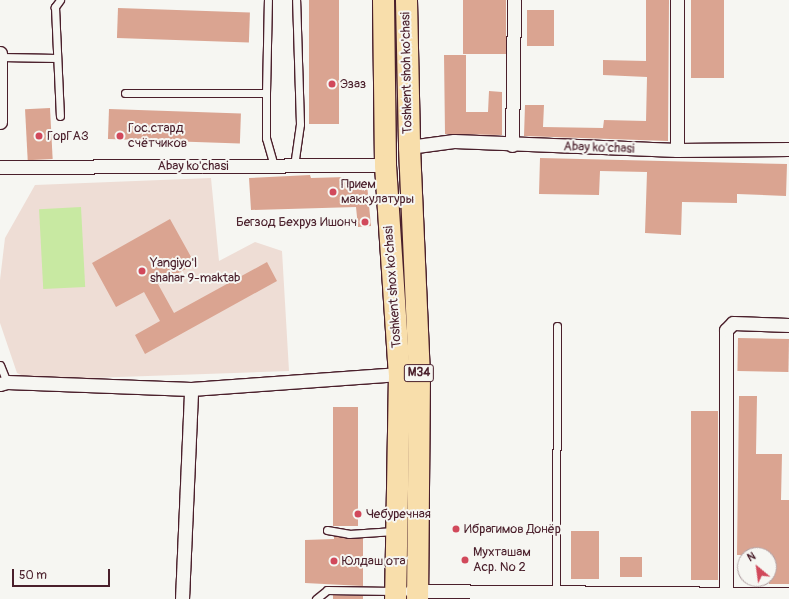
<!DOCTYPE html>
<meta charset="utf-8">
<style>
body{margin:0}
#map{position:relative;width:789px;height:599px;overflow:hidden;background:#f6f6f2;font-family:Pangolin,sans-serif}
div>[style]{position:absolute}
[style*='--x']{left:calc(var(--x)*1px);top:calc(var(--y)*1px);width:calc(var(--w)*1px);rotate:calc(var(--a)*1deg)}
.built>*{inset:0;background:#eeddd5}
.green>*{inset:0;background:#c8e9a2;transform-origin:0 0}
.building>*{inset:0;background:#daa491;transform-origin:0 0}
.roads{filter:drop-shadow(1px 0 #4a1f2b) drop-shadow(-1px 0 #4a1f2b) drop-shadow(0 1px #4a1f2b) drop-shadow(0 -1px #4a1f2b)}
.lane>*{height:7px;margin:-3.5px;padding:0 3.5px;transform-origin:3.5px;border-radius:3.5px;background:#f6f6f2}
.street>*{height:13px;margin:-6.5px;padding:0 6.5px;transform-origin:6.5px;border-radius:6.5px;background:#f6f6f2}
.primary>*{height:21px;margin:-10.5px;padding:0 10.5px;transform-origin:10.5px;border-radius:10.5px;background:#f8deab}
.dots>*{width:11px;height:11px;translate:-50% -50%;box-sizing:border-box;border:2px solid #f6f6f2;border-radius:50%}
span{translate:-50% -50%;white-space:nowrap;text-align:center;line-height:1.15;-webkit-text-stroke:4px #f6f6f2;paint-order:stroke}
.shield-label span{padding:1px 3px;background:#f6f6f2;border:1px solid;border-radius:3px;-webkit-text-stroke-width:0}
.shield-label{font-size:12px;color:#4a1f2b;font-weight:700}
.street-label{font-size:13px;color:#4a1f2b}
.poi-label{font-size:13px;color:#4a1f2b}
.left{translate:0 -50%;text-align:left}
.right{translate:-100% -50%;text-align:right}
.north{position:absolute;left:737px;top:547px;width:40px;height:40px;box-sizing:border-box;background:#f6f6f2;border:1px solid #b1a0a2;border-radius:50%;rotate:331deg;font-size:11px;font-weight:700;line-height:16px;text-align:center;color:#4a1f2b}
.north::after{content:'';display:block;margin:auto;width:14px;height:18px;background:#d1495b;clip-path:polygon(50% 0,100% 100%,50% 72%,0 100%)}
.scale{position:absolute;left:12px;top:569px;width:98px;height:18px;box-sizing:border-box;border:2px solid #4a1f2b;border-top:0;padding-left:5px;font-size:12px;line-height:14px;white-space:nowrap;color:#4a1f2b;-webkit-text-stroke:3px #f6f6f2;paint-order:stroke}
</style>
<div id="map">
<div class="built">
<i style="clip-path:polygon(211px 178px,219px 261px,255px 242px,282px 251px,289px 371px,32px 380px,17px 373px,0 323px,0 280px,5px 238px,35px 185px)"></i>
</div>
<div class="green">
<i style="left:81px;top:207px;width:80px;height:42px;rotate:87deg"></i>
</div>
<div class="building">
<i style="left:309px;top:0;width:30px;height:124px"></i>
<i style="left:463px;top:0;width:43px;height:54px"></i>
<i style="clip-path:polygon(646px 0,669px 0,668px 141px,524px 136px,525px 105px,544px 105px,543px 127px,603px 128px,604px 120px,646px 121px,647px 77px,603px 75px,603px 60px,646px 61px)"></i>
<i style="left:691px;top:0;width:33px;height:78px"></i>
<i style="left:118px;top:8px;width:132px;height:30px;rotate:2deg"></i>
<i style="left:527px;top:10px;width:27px;height:36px"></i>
<i style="clip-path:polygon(444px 55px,466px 55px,466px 112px,488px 112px,489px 91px,502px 92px,502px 135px,445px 134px)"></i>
<i style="left:50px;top:108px;width:51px;height:25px;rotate:87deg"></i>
<i style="left:109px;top:109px;width:132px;height:30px;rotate:2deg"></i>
<i style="clip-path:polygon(540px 158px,787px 164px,786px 196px,737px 194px,737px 203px,682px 202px,681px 235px,645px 233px,647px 172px,600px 171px,599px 195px,539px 194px)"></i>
<i style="clip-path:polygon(310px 175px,311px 178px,346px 177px,346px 187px,367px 184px,371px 226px,358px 227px,356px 207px,251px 210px,249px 178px)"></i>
<i style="clip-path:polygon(170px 219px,195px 264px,158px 284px,174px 313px,267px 262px,277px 281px,145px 354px,135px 335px,160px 321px,144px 292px,116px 307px,92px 263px)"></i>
<i style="left:738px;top:338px;width:51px;height:33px;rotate:1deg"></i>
<i style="clip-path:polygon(739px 396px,757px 396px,756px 454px,782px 454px,781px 500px,789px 500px,789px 584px,769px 584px,769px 555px,737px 555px)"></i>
<i style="left:333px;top:407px;width:25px;height:119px"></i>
<i style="left:691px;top:411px;width:27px;height:169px"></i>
<i style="left:571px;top:531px;width:28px;height:48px"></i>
<i style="clip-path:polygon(334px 536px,363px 538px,363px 586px,305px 583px,305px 540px,334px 539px)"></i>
<i style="left:620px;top:557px;width:22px;height:20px"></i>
<i style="clip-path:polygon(333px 595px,363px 596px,363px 599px,333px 599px)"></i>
</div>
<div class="roads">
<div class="lane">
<i style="--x:60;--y:0;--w:9;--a:126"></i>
<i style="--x:55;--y:7;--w:109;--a:87.4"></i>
<i style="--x:1;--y:57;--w:56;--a:1"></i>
<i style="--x:125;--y:93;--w:141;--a:0"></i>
<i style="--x:266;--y:93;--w:45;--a:90"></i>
<i style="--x:266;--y:138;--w:29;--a:74"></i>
<i style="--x:266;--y:93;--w:93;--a:-88.8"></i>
<i style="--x:294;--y:166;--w:42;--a:-81.9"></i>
<i style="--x:300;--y:124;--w:124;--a:-91.8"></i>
<i style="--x:0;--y:365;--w:18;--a:68"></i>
<i style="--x:327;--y:530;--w:22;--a:10"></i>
<i style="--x:349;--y:534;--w:45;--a:-3.8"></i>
<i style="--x:316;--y:599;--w:14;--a:-39"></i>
<i style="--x:327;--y:590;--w:67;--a:0.9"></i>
<i style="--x:556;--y:599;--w:273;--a:-89.8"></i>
</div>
<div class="street">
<i style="--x:0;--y:53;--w:69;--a:90"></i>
<i style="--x:512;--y:145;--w:145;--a:-89.2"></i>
<i style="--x:409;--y:147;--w:45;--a:-7.6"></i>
<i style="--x:454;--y:141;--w:223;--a:2.3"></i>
<i style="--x:677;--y:150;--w:112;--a:-0.5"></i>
<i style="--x:677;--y:150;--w:150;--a:-90"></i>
<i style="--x:0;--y:167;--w:385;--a:-0.3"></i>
<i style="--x:0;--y:384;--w:7;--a:-16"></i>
<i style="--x:7;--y:382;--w:184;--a:2.2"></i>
<i style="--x:191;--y:389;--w:209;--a:-4.1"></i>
<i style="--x:411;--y:591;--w:378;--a:0.5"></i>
<i style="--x:182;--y:599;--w:210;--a:-87.5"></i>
<i style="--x:726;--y:599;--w:269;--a:-90"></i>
<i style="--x:726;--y:330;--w:10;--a:-45"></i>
<i style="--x:733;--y:323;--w:56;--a:2"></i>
</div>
<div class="primary">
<i style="--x:383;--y:0;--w:165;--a:89.3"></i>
<i style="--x:385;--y:165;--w:209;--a:86.2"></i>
<i style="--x:399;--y:374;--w:225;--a:91"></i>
<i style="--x:406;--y:0;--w:147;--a:88.8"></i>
<i style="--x:409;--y:147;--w:227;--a:87.5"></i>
<i style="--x:419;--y:374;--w:225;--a:90.5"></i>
</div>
</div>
<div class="dots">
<i style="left:332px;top:84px;background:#d1495b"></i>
<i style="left:39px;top:136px;background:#d1495b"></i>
<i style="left:120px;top:136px;background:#d1495b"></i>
<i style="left:333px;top:192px;background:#d1495b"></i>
<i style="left:365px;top:222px;background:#d1495b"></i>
<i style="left:142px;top:271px;background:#d1495b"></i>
<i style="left:358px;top:514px;background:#d1495b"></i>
<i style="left:456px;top:529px;background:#d1495b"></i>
<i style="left:465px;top:560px;background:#d1495b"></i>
<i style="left:334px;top:561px;background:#d1495b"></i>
</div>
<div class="shield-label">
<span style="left:419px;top:373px">M34</span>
</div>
<div class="street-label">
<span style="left:407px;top:73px;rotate:-91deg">Toshkent shoh ko'chasi</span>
<span style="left:599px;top:148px;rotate:2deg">Abay ko'chasi</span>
<span style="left:193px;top:166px">Abay ko'chasi</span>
<span style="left:393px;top:287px;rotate:-94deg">Toshkent shox ko'chasi</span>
</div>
<div class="poi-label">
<span class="left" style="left:340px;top:84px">Эзаз</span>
<span class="left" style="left:128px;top:136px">Гос.стард<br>счётчиков</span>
<span class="left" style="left:47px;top:136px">ГорГАЗ</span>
<span class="left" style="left:341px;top:192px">Прием<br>маккулатуры</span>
<span class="right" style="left:357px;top:222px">Бегзод Бехруз Ишонч</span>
<span class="left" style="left:150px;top:271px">Yangiyo'l<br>shahar 9-maktab</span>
<span class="left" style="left:366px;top:514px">Чебуречная</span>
<span class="left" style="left:464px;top:529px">Ибрагимов Донёр</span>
<span class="left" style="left:473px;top:560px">Мухташам<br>Аср. No 2</span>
<span class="left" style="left:342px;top:561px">Юлдаш ота</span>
</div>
<div class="north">N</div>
<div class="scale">50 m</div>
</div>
